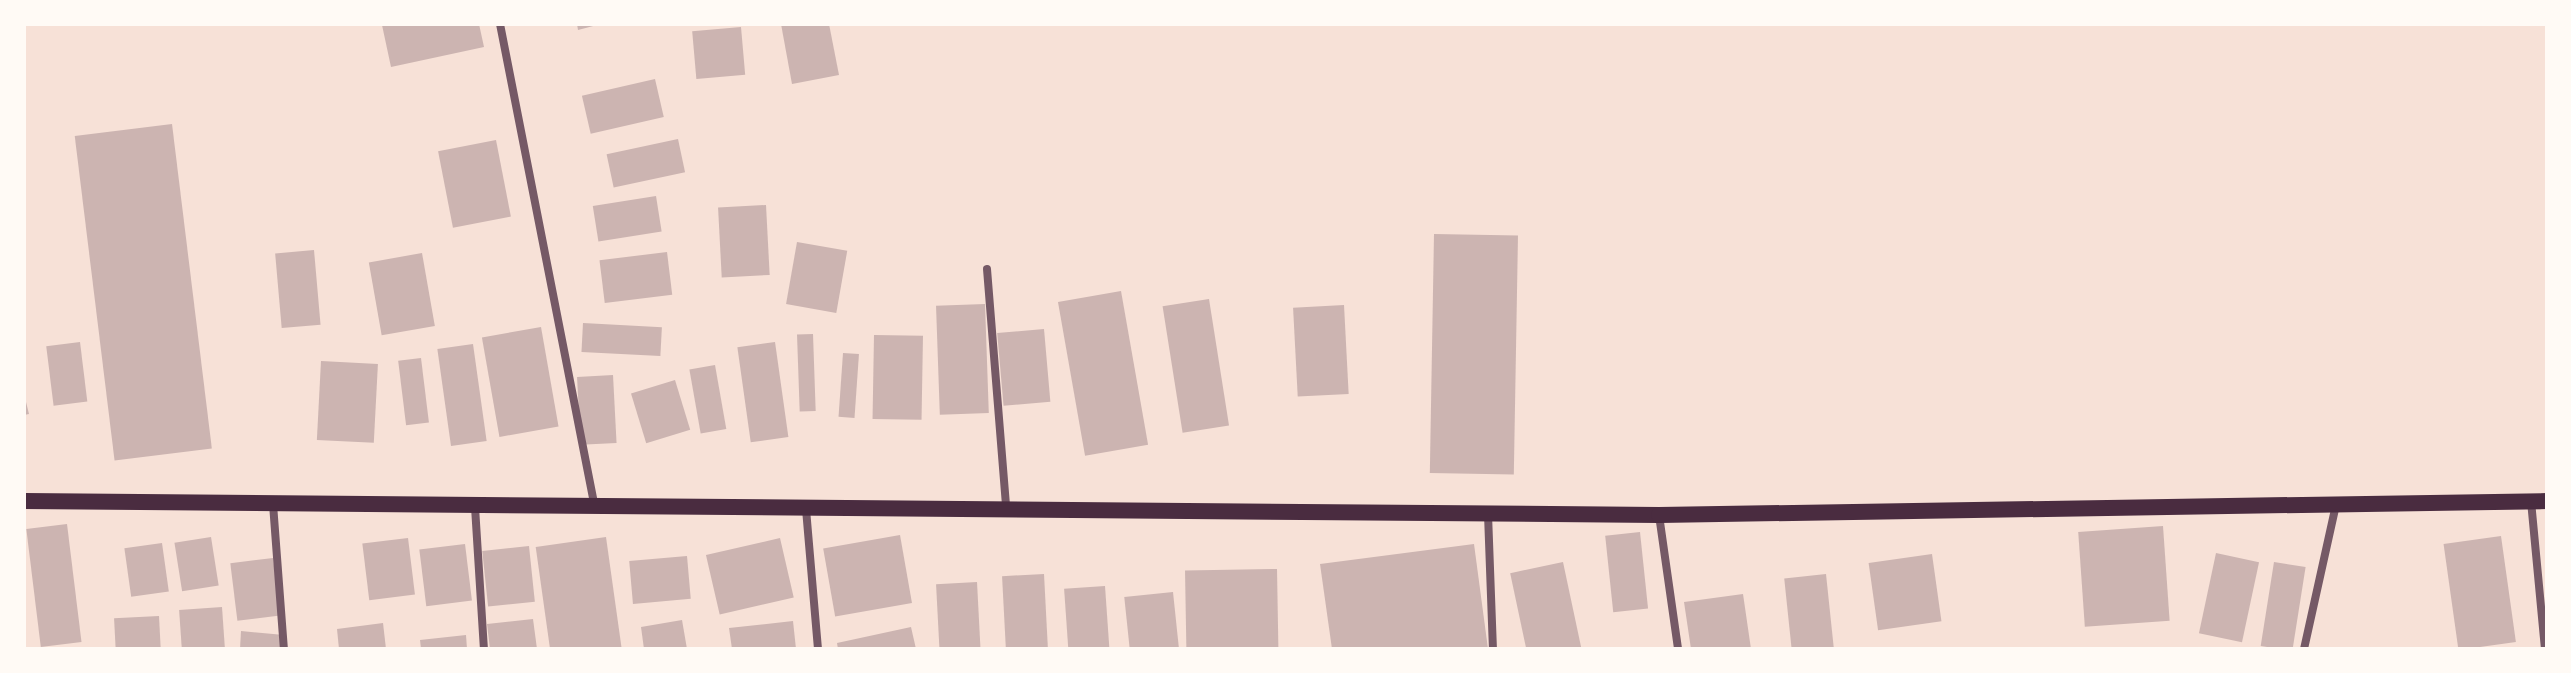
<!DOCTYPE html>
<style>
body{margin:0}
#map{position:relative;width:2571px;height:673px;overflow:hidden;background:#f7e1d7;font-family:"Roboto Condensed",sans-serif}
div>[style]{position:absolute}
[style*='--x']{left:calc(var(--x)*1px);top:calc(var(--y)*1px);width:calc(var(--w)*1px);rotate:calc(var(--a)*1deg)}
.building>*{inset:0;background:#ccb4b1;transform-origin:0 0}
.minor>*{height:8px;margin:-4px;padding:0 4px;transform-origin:4px;border-radius:4px;background:#755966}
.secondary>*{height:16px;margin:-8px;padding:0 8px;transform-origin:8px;border-radius:8px;background:#4a2c40}
span{translate:-50% -50%;white-space:nowrap;text-align:center;line-height:1.15;-webkit-text-stroke:6px #fffaf5;paint-order:stroke}
.frame{position:absolute;inset:0;border:26px solid #fffaf5;pointer-events:none}
</style>
<div id="map">
<div class="building">
<i style="clip-path:polygon(479px 24px,484px 47px,391px 67px,382px 25px)"></i>
<i style="clip-path:polygon(577px 24px,597px 24px,597px 25px,578px 30px)"></i>
<i style="clip-path:polygon(781px 24px,829px 24px,839px 75px,792px 84px)"></i>
<i style="left:741px;top:27px;width:48px;height:49px;rotate:85deg"></i>
<i style="left:655px;top:79px;width:39px;height:75px;rotate:77deg"></i>
<i style="left:172px;top:124px;width:327px;height:98px;rotate:83deg"></i>
<i style="left:678px;top:139px;width:34px;height:73px;rotate:78deg"></i>
<i style="left:496px;top:140px;width:78px;height:59px;rotate:79deg"></i>
<i style="left:656px;top:196px;width:36px;height:64px;rotate:81deg"></i>
<i style="left:766px;top:205px;width:70px;height:48px;rotate:87deg"></i>
<i style="left:1434px;top:234px;width:84px;height:239px;rotate:1deg"></i>
<i style="left:797px;top:242px;width:51px;height:63px;rotate:10deg"></i>
<i style="left:314px;top:250px;width:75px;height:39px;rotate:85deg"></i>
<i style="left:667px;top:252px;width:43px;height:68px;rotate:83deg"></i>
<i style="left:422px;top:253px;width:74px;height:54px;rotate:80deg"></i>
<i style="left:1121px;top:291px;width:156px;height:64px;rotate:80deg"></i>
<i style="left:1209px;top:299px;width:128px;height:47px;rotate:81deg"></i>
<i style="left:985px;top:304px;width:109px;height:49px;rotate:88deg"></i>
<i style="left:1344px;top:305px;width:89px;height:51px;rotate:87deg"></i>
<i style="left:583px;top:323px;width:79px;height:29px;rotate:3deg"></i>
<i style="left:541px;top:327px;width:101px;height:60px;rotate:80deg"></i>
<i style="left:1044px;top:329px;width:73px;height:47px;rotate:85deg"></i>
<i style="left:813px;top:334px;width:77px;height:16px;rotate:88deg"></i>
<i style="left:874px;top:335px;width:49px;height:84px;rotate:1deg"></i>
<i style="left:80px;top:342px;width:60px;height:34px;rotate:83deg"></i>
<i style="left:775px;top:342px;width:96px;height:38px;rotate:82deg"></i>
<i style="left:473px;top:344px;width:98px;height:36px;rotate:82deg"></i>
<i style="left:843px;top:353px;width:16px;height:64px;rotate:4deg"></i>
<i style="left:421px;top:358px;width:65px;height:23px;rotate:83deg"></i>
<i style="left:321px;top:361px;width:57px;height:79px;rotate:3deg"></i>
<i style="left:715px;top:365px;width:65px;height:26px;rotate:80deg"></i>
<i style="left:613px;top:375px;width:68px;height:36px;rotate:87deg"></i>
<i style="left:675px;top:380px;width:52px;height:46px;rotate:73deg"></i>
<i style="clip-path:polygon(24px 394px,29px 414px,24px 415px)"></i>
<i style="left:67px;top:524px;width:119px;height:41px;rotate:83deg"></i>
<i style="left:2163px;top:526px;width:95px;height:85px;rotate:86deg"></i>
<i style="left:1640px;top:532px;width:77px;height:35px;rotate:84deg"></i>
<i style="left:900px;top:535px;width:69px;height:78px;rotate:80deg"></i>
<i style="left:2501px;top:536px;width:107px;height:58px;rotate:82deg"></i>
<i style="left:211px;top:537px;width:49px;height:37px;rotate:81deg"></i>
<i style="left:606px;top:537px;width:113px;height:71px;rotate:82deg"></i>
<i style="left:408px;top:538px;width:57px;height:46px;rotate:83deg"></i>
<i style="left:780px;top:538px;width:61px;height:76px;rotate:77deg"></i>
<i style="left:162px;top:543px;width:49px;height:38px;rotate:82deg"></i>
<i style="left:465px;top:544px;width:57px;height:46px;rotate:83deg"></i>
<i style="clip-path:polygon(1474px 544px,1488px 649px,1332px 649px,1320px 564px)"></i>
<i style="left:529px;top:546px;width:56px;height:47px;rotate:84deg"></i>
<i style="left:2216px;top:553px;width:44px;height:82px;rotate:12deg"></i>
<i style="left:1932px;top:554px;width:68px;height:64px;rotate:82deg"></i>
<i style="left:687px;top:556px;width:43px;height:58px;rotate:85deg"></i>
<i style="left:273px;top:558px;width:58px;height:43px;rotate:83deg"></i>
<i style="left:1563px;top:562px;width:89px;height:54px;rotate:78deg"></i>
<i style="left:2274px;top:562px;width:32px;height:85px;rotate:9deg"></i>
<i style="left:1277px;top:569px;width:80px;height:92px;rotate:89deg"></i>
<i style="left:1044px;top:574px;width:75px;height:42px;rotate:87deg"></i>
<i style="left:1826px;top:574px;width:75px;height:42px;rotate:84deg"></i>
<i style="left:977px;top:582px;width:67px;height:41px;rotate:87deg"></i>
<i style="left:1105px;top:586px;width:63px;height:41px;rotate:86deg"></i>
<i style="left:1173px;top:592px;width:57px;height:49px;rotate:84deg"></i>
<i style="clip-path:polygon(1743px 594px,1751px 649px,1691px 649px,1684px 602px)"></i>
<i style="left:222px;top:607px;width:42px;height:43px;rotate:86deg"></i>
<i style="left:159px;top:616px;width:33px;height:45px;rotate:87deg"></i>
<i style="clip-path:polygon(533px 619px,537px 649px,490px 649px,487px 624px)"></i>
<i style="clip-path:polygon(682px 620px,687px 649px,644px 649px,641px 627px)"></i>
<i style="clip-path:polygon(793px 621px,796px 649px,732px 649px,729px 628px)"></i>
<i style="clip-path:polygon(383px 623px,386px 649px,339px 649px,337px 629px)"></i>
<i style="clip-path:polygon(911px 627px,916px 649px,838px 649px,837px 643px)"></i>
<i style="clip-path:polygon(241px 631px,284px 635px,283px 649px,240px 649px)"></i>
<i style="clip-path:polygon(466px 635px,467px 649px,421px 649px,420px 640px)"></i>
</div>
<div class="minor">
<i style="--x:500;--y:24;--w:491;--a:78.9"></i>
<i style="--x:987;--y:269;--w:237;--a:85.4"></i>
<i style="--x:2531;--y:501;--w:149;--a:84.6"></i>
<i style="--x:273;--y:504;--w:145;--a:85.7"></i>
<i style="--x:475;--y:507;--w:142;--a:86.4"></i>
<i style="--x:806;--y:509;--w:141;--a:85.1"></i>
<i style="--x:1488;--y:514;--w:135;--a:87.9"></i>
<i style="--x:1659;--y:515;--w:135;--a:81.9"></i>
<i style="--x:2304;--y:649;--w:148;--a:-77.5"></i>
</div>
<div class="secondary">
<i style="--x:24;--y:501;--w:1635;--a:0.49"></i>
<i style="--x:1659;--y:515;--w:888;--a:-0.9"></i>
</div>
<div class="frame"></div>
</div>
